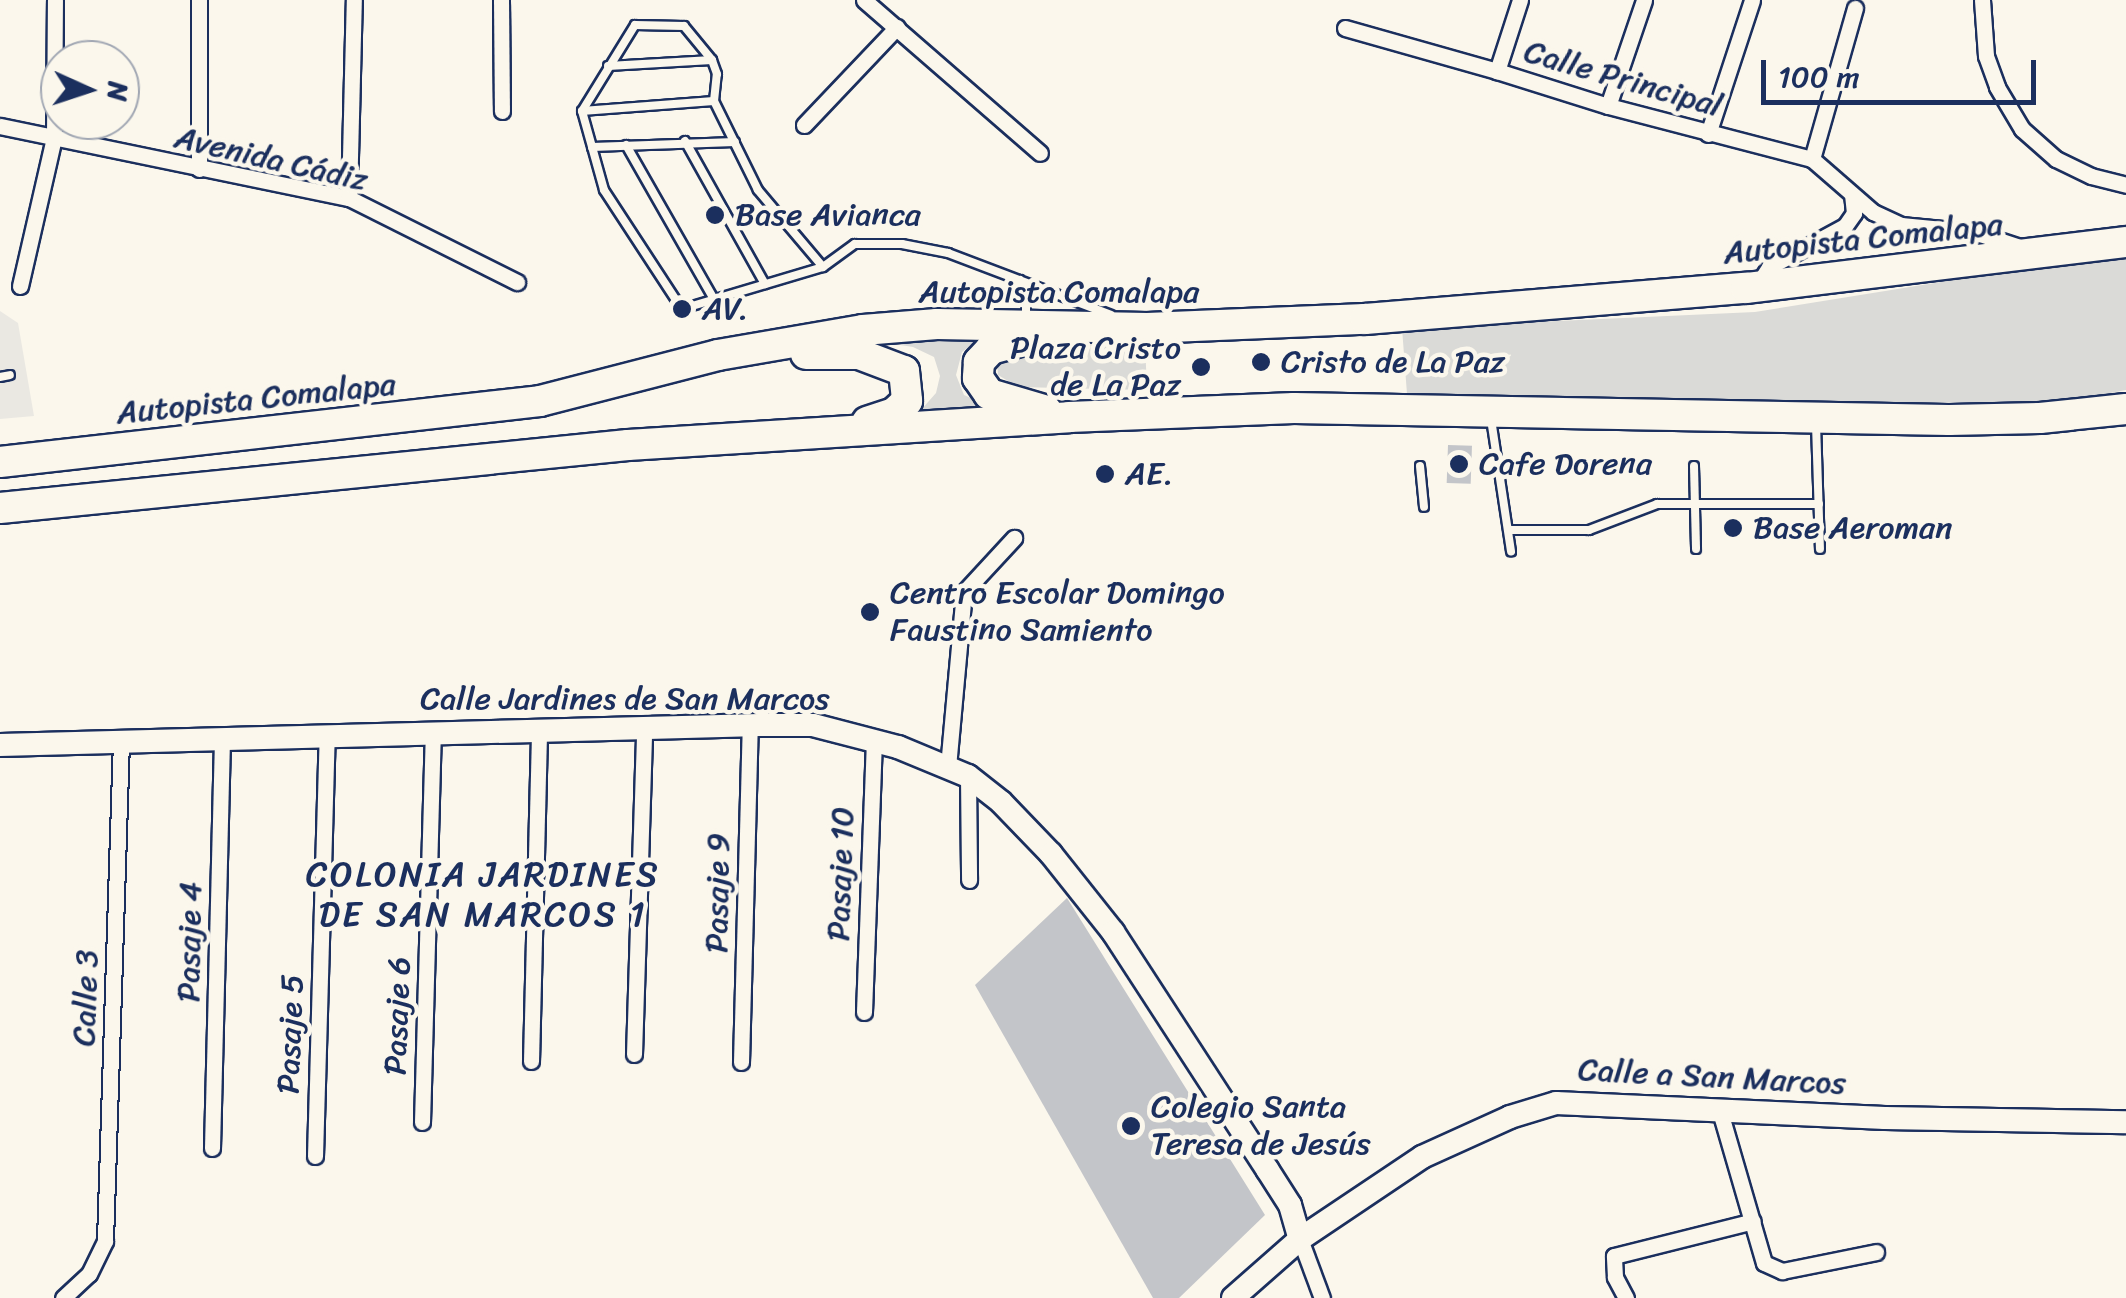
<!DOCTYPE html>
<meta charset="utf-8">
<style>
body{margin:0}
#map{position:relative;width:2126px;height:1298px;overflow:hidden;background:#fbf7ec;font-family:Sriracha,sans-serif}
div>[style]{position:absolute}
[style*='--x']{left:calc(var(--x)*1px);top:calc(var(--y)*1px);width:calc(var(--w)*1px);rotate:calc(var(--a)*1deg)}
.built>*{inset:0;background:#eae8e2}
.green>*{inset:0;background:#dadad7}
.building>*{inset:0;background:#c3c5c9;transform-origin:0 0}
.roads{filter:drop-shadow(2px 0 #1b2f5e) drop-shadow(-2px 0 #1b2f5e) drop-shadow(0 2px #1b2f5e) drop-shadow(0 -2px #1b2f5e)}
.lane>*{height:8px;margin:-4px;padding:0 4px;transform-origin:4px;border-radius:4px;background:#fbf7ec}
.street>*{height:15px;margin:-7.5px;padding:0 7.5px;transform-origin:7.5px;border-radius:7.5px;background:#fbf7ec}
.secondary>*{height:22px;margin:-11px;padding:0 11px;transform-origin:11px;border-radius:11px;background:#fbf7ec}
.highway>*{height:30px;margin:-15px;padding:0 15px;transform-origin:15px;border-radius:15px;background:#fbf7ec}
.dots>*{width:28px;height:28px;translate:-50% -50%;box-sizing:border-box;border:5px solid #fbf7ec;border-radius:50%}
span{translate:-50% -50%;white-space:nowrap;text-align:center;line-height:1.15;-webkit-text-stroke:9px #fbf7ec;paint-order:stroke}
.street-label{font-size:32px;color:#1b2f5e}
.poi-label{font-size:32px;color:#1b2f5e}
.left{translate:0 -50%;text-align:left}
.right{translate:-100% -50%;text-align:right}
.neighbourhood-label{font-size:35px;color:#1b2f5e;letter-spacing:2.5px}
.north{position:absolute;left:40px;top:40px;width:100px;height:100px;box-sizing:border-box;background:#fbf7ec;border:2px solid #a1a7b3;border-radius:50%;rotate:93deg;font-size:28px;font-weight:700;line-height:40px;text-align:center;color:#1b2f5e}
.north::after{content:'';display:block;margin:auto;width:35px;height:45px;background:#1b2f5e;clip-path:polygon(50% 0,100% 100%,50% 72%,0 100%)}
.scale{position:absolute;left:1761px;top:60px;width:275px;height:45px;box-sizing:border-box;border:5px solid #1b2f5e;border-top:0;padding-left:12px;font-size:30px;line-height:35px;white-space:nowrap;color:#1b2f5e;-webkit-text-stroke:8px #fbf7ec;paint-order:stroke}
</style>
<div id="map">
<div class="built">
<i style="clip-path:polygon(0 311px,18px 323px,34px 416px,0 419px)"></i>
</div>
<div class="green">
<i style="clip-path:polygon(2126px 252px,2126px 390px,2064px 402px,1623px 403px,1407px 394px,1402px 328px,1755px 312px)"></i>
<i style="clip-path:polygon(991px 331px,962px 352px,956px 375px,964px 395px,994px 408px,901px 418px,921px 410px,936px 393px,940px 376px,934px 357px,913px 347px,869px 340px)"></i>
<i style="clip-path:polygon(1145px 343px,1147px 390px,1018px 387px,998px 375px,997px 359px,1043px 344px)"></i>
</div>
<div class="building">
<i style="left:1448px;top:445px;width:24px;height:38px;rotate:2deg"></i>
<i style="clip-path:polygon(1067px 898px,1265px 1215px,1179px 1298px,1153px 1298px,975px 985px)"></i>
</div>
<div class="roads">
<div class="lane">
<i style="--x:608;--y:66;--w:104;--a:-3.3"></i>
<i style="--x:582;--y:111;--w:132;--a:-4.3"></i>
<i style="--x:685;--y:141;--w:164;--a:60.8"></i>
<i style="--x:626;--y:145;--w:177;--a:60.3"></i>
<i style="--x:592;--y:147;--w:143;--a:-2"></i>
<i style="--x:823;--y:267;--w:101;--a:-130.2"></i>
<i style="--x:758;--y:190;--w:99;--a:-116.3"></i>
<i style="--x:714;--y:101;--w:27;--a:-84"></i>
<i style="--x:717;--y:74;--w:15;--a:-110"></i>
<i style="--x:712;--y:60;--w:44;--a:-129.5"></i>
<i style="--x:684;--y:26;--w:49;--a:-178.8"></i>
<i style="--x:635;--y:25;--w:101;--a:121.6"></i>
<i style="--x:582;--y:111;--w:82;--a:74.4"></i>
<i style="--x:604;--y:190;--w:142;--a:56.8"></i>
<i style="--x:682;--y:309;--w:147;--a:-16.6"></i>
<i style="--x:823;--y:267;--w:39;--a:-36"></i>
<i style="--x:855;--y:244;--w:47;--a:0"></i>
<i style="--x:902;--y:244;--w:47;--a:11.1"></i>
<i style="--x:948;--y:253;--w:174;--a:20.8"></i>
<i style="--x:1020;--y:280;--w:13;--a:63"></i>
<i style="--x:1026;--y:292;--w:27;--a:90"></i>
<i style="--x:0;--y:377;--w:10;--a:-11"></i>
<i style="--x:1491;--y:419;--w:134;--a:81.4"></i>
<i style="--x:1816;--y:423;--w:126;--a:88.2"></i>
<i style="--x:1420;--y:466;--w:41;--a:84.4"></i>
<i style="--x:1694;--y:466;--w:83;--a:88.6"></i>
<i style="--x:1509;--y:530;--w:80;--a:0"></i>
<i style="--x:1589;--y:530;--w:73;--a:-20.9"></i>
<i style="--x:1657;--y:504;--w:162;--a:0"></i>
</div>
<div class="street">
<i style="--x:199;--y:0;--w:169;--a:90"></i>
<i style="--x:501;--y:0;--w:111;--a:89.5"></i>
<i style="--x:864;--y:0;--w:233;--a:41"></i>
<i style="--x:1520;--y:0;--w:75;--a:107.9"></i>
<i style="--x:1497;--y:71;--w:116;--a:17.5"></i>
<i style="--x:1608;--y:106;--w:211;--a:14.6"></i>
<i style="--x:1812;--y:159;--w:81;--a:41"></i>
<i style="--x:1873;--y:212;--w:31;--a:25"></i>
<i style="--x:1901;--y:225;--w:73;--a:5.5"></i>
<i style="--x:1974;--y:232;--w:55;--a:18.1"></i>
<i style="--x:1982;--y:0;--w:56;--a:85.9"></i>
<i style="--x:1986;--y:56;--w:33;--a:70"></i>
<i style="--x:1997;--y:87;--w:49;--a:59.2"></i>
<i style="--x:2022;--y:129;--w:45;--a:41.4"></i>
<i style="--x:2056;--y:159;--w:39;--a:26"></i>
<i style="--x:2091;--y:176;--w:36;--a:14"></i>
<i style="--x:1345;--y:28;--w:158;--a:15.8"></i>
<i style="--x:1608;--y:106;--w:112;--a:-71.2"></i>
<i style="--x:804;--y:125;--w:135;--a:-46.5"></i>
<i style="--x:0;--y:126;--w:356;--a:11.7"></i>
<i style="--x:349;--y:198;--w:188;--a:26.6"></i>
<i style="--x:1708;--y:134;--w:141;--a:-71.8"></i>
<i style="--x:1812;--y:159;--w:157;--a:-74.1"></i>
<i style="--x:349;--y:198;--w:198;--a:-88.6"></i>
<i style="--x:1758;--y:284;--w:20;--a:-57"></i>
<i style="--x:1769;--y:267;--w:86;--a:-28.3"></i>
<i style="--x:1845;--y:226;--w:16;--a:-55"></i>
<i style="--x:1854;--y:213;--w:18;--a:-96"></i>
<i style="--x:20;--y:286;--w:152;--a:-77.1"></i>
<i style="--x:54;--y:138;--w:138;--a:-89.6"></i>
<i style="--x:948;--y:767;--w:176;--a:-84.8"></i>
<i style="--x:964;--y:592;--w:74;--a:-47.2"></i>
<i style="--x:968;--y:776;--w:104;--a:89.4"></i>
<i style="--x:864;--y:1012;--w:274;--a:-87.9"></i>
<i style="--x:634;--y:1054;--w:326;--a:-88.2"></i>
<i style="--x:531;--y:1061;--w:331;--a:-88.6"></i>
<i style="--x:741;--y:1062;--w:337;--a:-88.5"></i>
<i style="--x:1719;--y:1108;--w:161;--a:73.8"></i>
<i style="--x:1764;--y:1263;--w:20;--a:24"></i>
<i style="--x:1782;--y:1271;--w:96;--a:-11.4"></i>
<i style="--x:422;--y:1122;--w:390;--a:-88.4"></i>
<i style="--x:212;--y:1148;--w:410;--a:-88.6"></i>
<i style="--x:315;--y:1156;--w:423;--a:-88.4"></i>
<i style="--x:1300;--y:1239;--w:63;--a:69.6"></i>
<i style="--x:63;--y:1298;--w:35;--a:-43"></i>
<i style="--x:89;--y:1274;--w:37;--a:-64"></i>
<i style="--x:105;--y:1241;--w:502;--a:-88.17"></i>
<i style="--x:1626;--y:1298;--w:24;--a:-118"></i>
<i style="--x:1615;--y:1277;--w:21;--a:-93"></i>
<i style="--x:1614;--y:1256;--w:143;--a:-14.1"></i>
</div>
<div class="secondary">
<i style="--x:0;--y:745;--w:760;--a:-1.51"></i>
<i style="--x:760;--y:725;--w:53;--a:0"></i>
<i style="--x:813;--y:725;--w:88;--a:14.5"></i>
<i style="--x:898;--y:747;--w:76;--a:22.5"></i>
<i style="--x:968;--y:776;--w:42;--a:38.2"></i>
<i style="--x:1001;--y:802;--w:72;--a:46.1"></i>
<i style="--x:1051;--y:854;--w:100;--a:51.5"></i>
<i style="--x:1113;--y:932;--w:283;--a:57"></i>
<i style="--x:1267;--y:1169;--w:43;--a:57.4"></i>
<i style="--x:1290;--y:1205;--w:35;--a:74"></i>
<i style="--x:1233;--y:1298;--w:89;--a:-41.4"></i>
<i style="--x:1300;--y:1239;--w:147;--a:-33.9"></i>
<i style="--x:1422;--y:1157;--w:97;--a:-24.4"></i>
<i style="--x:1510;--y:1117;--w:48;--a:-16.9"></i>
<i style="--x:1556;--y:1103;--w:329;--a:2.6"></i>
<i style="--x:1885;--y:1118;--w:241;--a:1"></i>
</div>
<div class="highway">
<i style="--x:1035;--y:337;--w:46;--a:164.7"></i>
<i style="--x:991;--y:349;--w:18;--a:133"></i>
<i style="--x:979;--y:362;--w:16;--a:94"></i>
<i style="--x:978;--y:378;--w:19;--a:55"></i>
<i style="--x:989;--y:394;--w:60;--a:16.3"></i>
<i style="--x:806;--y:354;--w:53;--a:0"></i>
<i style="--x:859;--y:354;--w:48;--a:20.7"></i>
<i style="--x:904;--y:371;--w:30;--a:84"></i>
<i style="--x:907;--y:401;--w:18;--a:137"></i>
<i style="--x:894;--y:413;--w:28;--a:162"></i>
<i style="--x:0;--y:462;--w:543;--a:-6.44"></i>
<i style="--x:540;--y:401;--w:184;--a:-14.5"></i>
<i style="--x:718;--y:355;--w:147;--a:-9.8"></i>
<i style="--x:863;--y:330;--w:74;--a:-4.6"></i>
<i style="--x:937;--y:324;--w:210;--a:1.1"></i>
<i style="--x:1147;--y:328;--w:218;--a:-2.4"></i>
<i style="--x:1365;--y:319;--w:382;--a:-4.7"></i>
<i style="--x:1746;--y:288;--w:383;--a:-6.9"></i>
<i style="--x:0;--y:508;--w:631;--a:-5.73"></i>
<i style="--x:628;--y:445;--w:442;--a:-3.6"></i>
<i style="--x:1069;--y:417;--w:225;--a:-2.3"></i>
<i style="--x:1294;--y:408;--w:655;--a:1.05"></i>
<i style="--x:1949;--y:420;--w:91;--a:-1.3"></i>
<i style="--x:2040;--y:418;--w:86;--a:-6"></i>
</div>
</div>
<div class="dots">
<i style="left:715px;top:215px;background:#1b2f5e"></i>
<i style="left:682px;top:309px;background:#1b2f5e"></i>
<i style="left:1261px;top:362px;background:#1b2f5e"></i>
<i style="left:1201px;top:367px;background:#1b2f5e"></i>
<i style="left:1459px;top:464px;background:#1b2f5e"></i>
<i style="left:1105px;top:474px;background:#1b2f5e"></i>
<i style="left:1733px;top:528px;background:#1b2f5e"></i>
<i style="left:870px;top:612px;background:#1b2f5e"></i>
<i style="left:1131px;top:1126px;background:#1b2f5e"></i>
</div>
<div class="street-label">
<span style="left:1623px;top:79px;rotate:16deg">Calle Principal</span>
<span style="left:271px;top:159px;rotate:13deg">Avenida Cádiz</span>
<span style="left:1863px;top:239px;rotate:-6deg">Autopista Comalapa</span>
<span style="left:1059px;top:292px">Autopista Comalapa</span>
<span style="left:256px;top:399px;rotate:-6deg">Autopista Comalapa</span>
<span style="left:625px;top:699px">Calle Jardines de San Marcos</span>
<span style="left:841px;top:874px;rotate:-88deg">Pasaje 10</span>
<span style="left:718px;top:893px;rotate:-89deg">Pasaje 9</span>
<span style="left:190px;top:942px;rotate:-89deg">Pasaje 4</span>
<span style="left:86px;top:998px;rotate:-88deg">Calle 3</span>
<span style="left:398px;top:1016px;rotate:-88deg">Pasaje 6</span>
<span style="left:291px;top:1034px;rotate:-88deg">Pasaje 5</span>
<span style="left:1712px;top:1077px;rotate:3deg">Calle a San Marcos</span>
</div>
<div class="poi-label">
<span class="left" style="left:735px;top:215px">Base Avianca</span>
<span class="left" style="left:702px;top:309px">AV.</span>
<span class="right" style="left:1181px;top:367px">Plaza Cristo<br>de La Paz</span>
<span class="left" style="left:1281px;top:362px">Cristo de La Paz</span>
<span class="left" style="left:1479px;top:464px">Cafe Dorena</span>
<span class="left" style="left:1125px;top:474px">AE.</span>
<span class="left" style="left:1753px;top:528px">Base Aeroman</span>
<span class="left" style="left:890px;top:612px">Centro Escolar Domingo<br>Faustino Samiento</span>
<span class="left" style="left:1151px;top:1126px">Colegio Santa<br>Teresa de Jesús</span>
</div>
<div class="neighbourhood-label">
<span style="left:483px;top:894px">COLONIA JARDINES<br>DE SAN MARCOS 1</span>
</div>
<div class="north">N</div>
<div class="scale">100 m</div>
</div>
